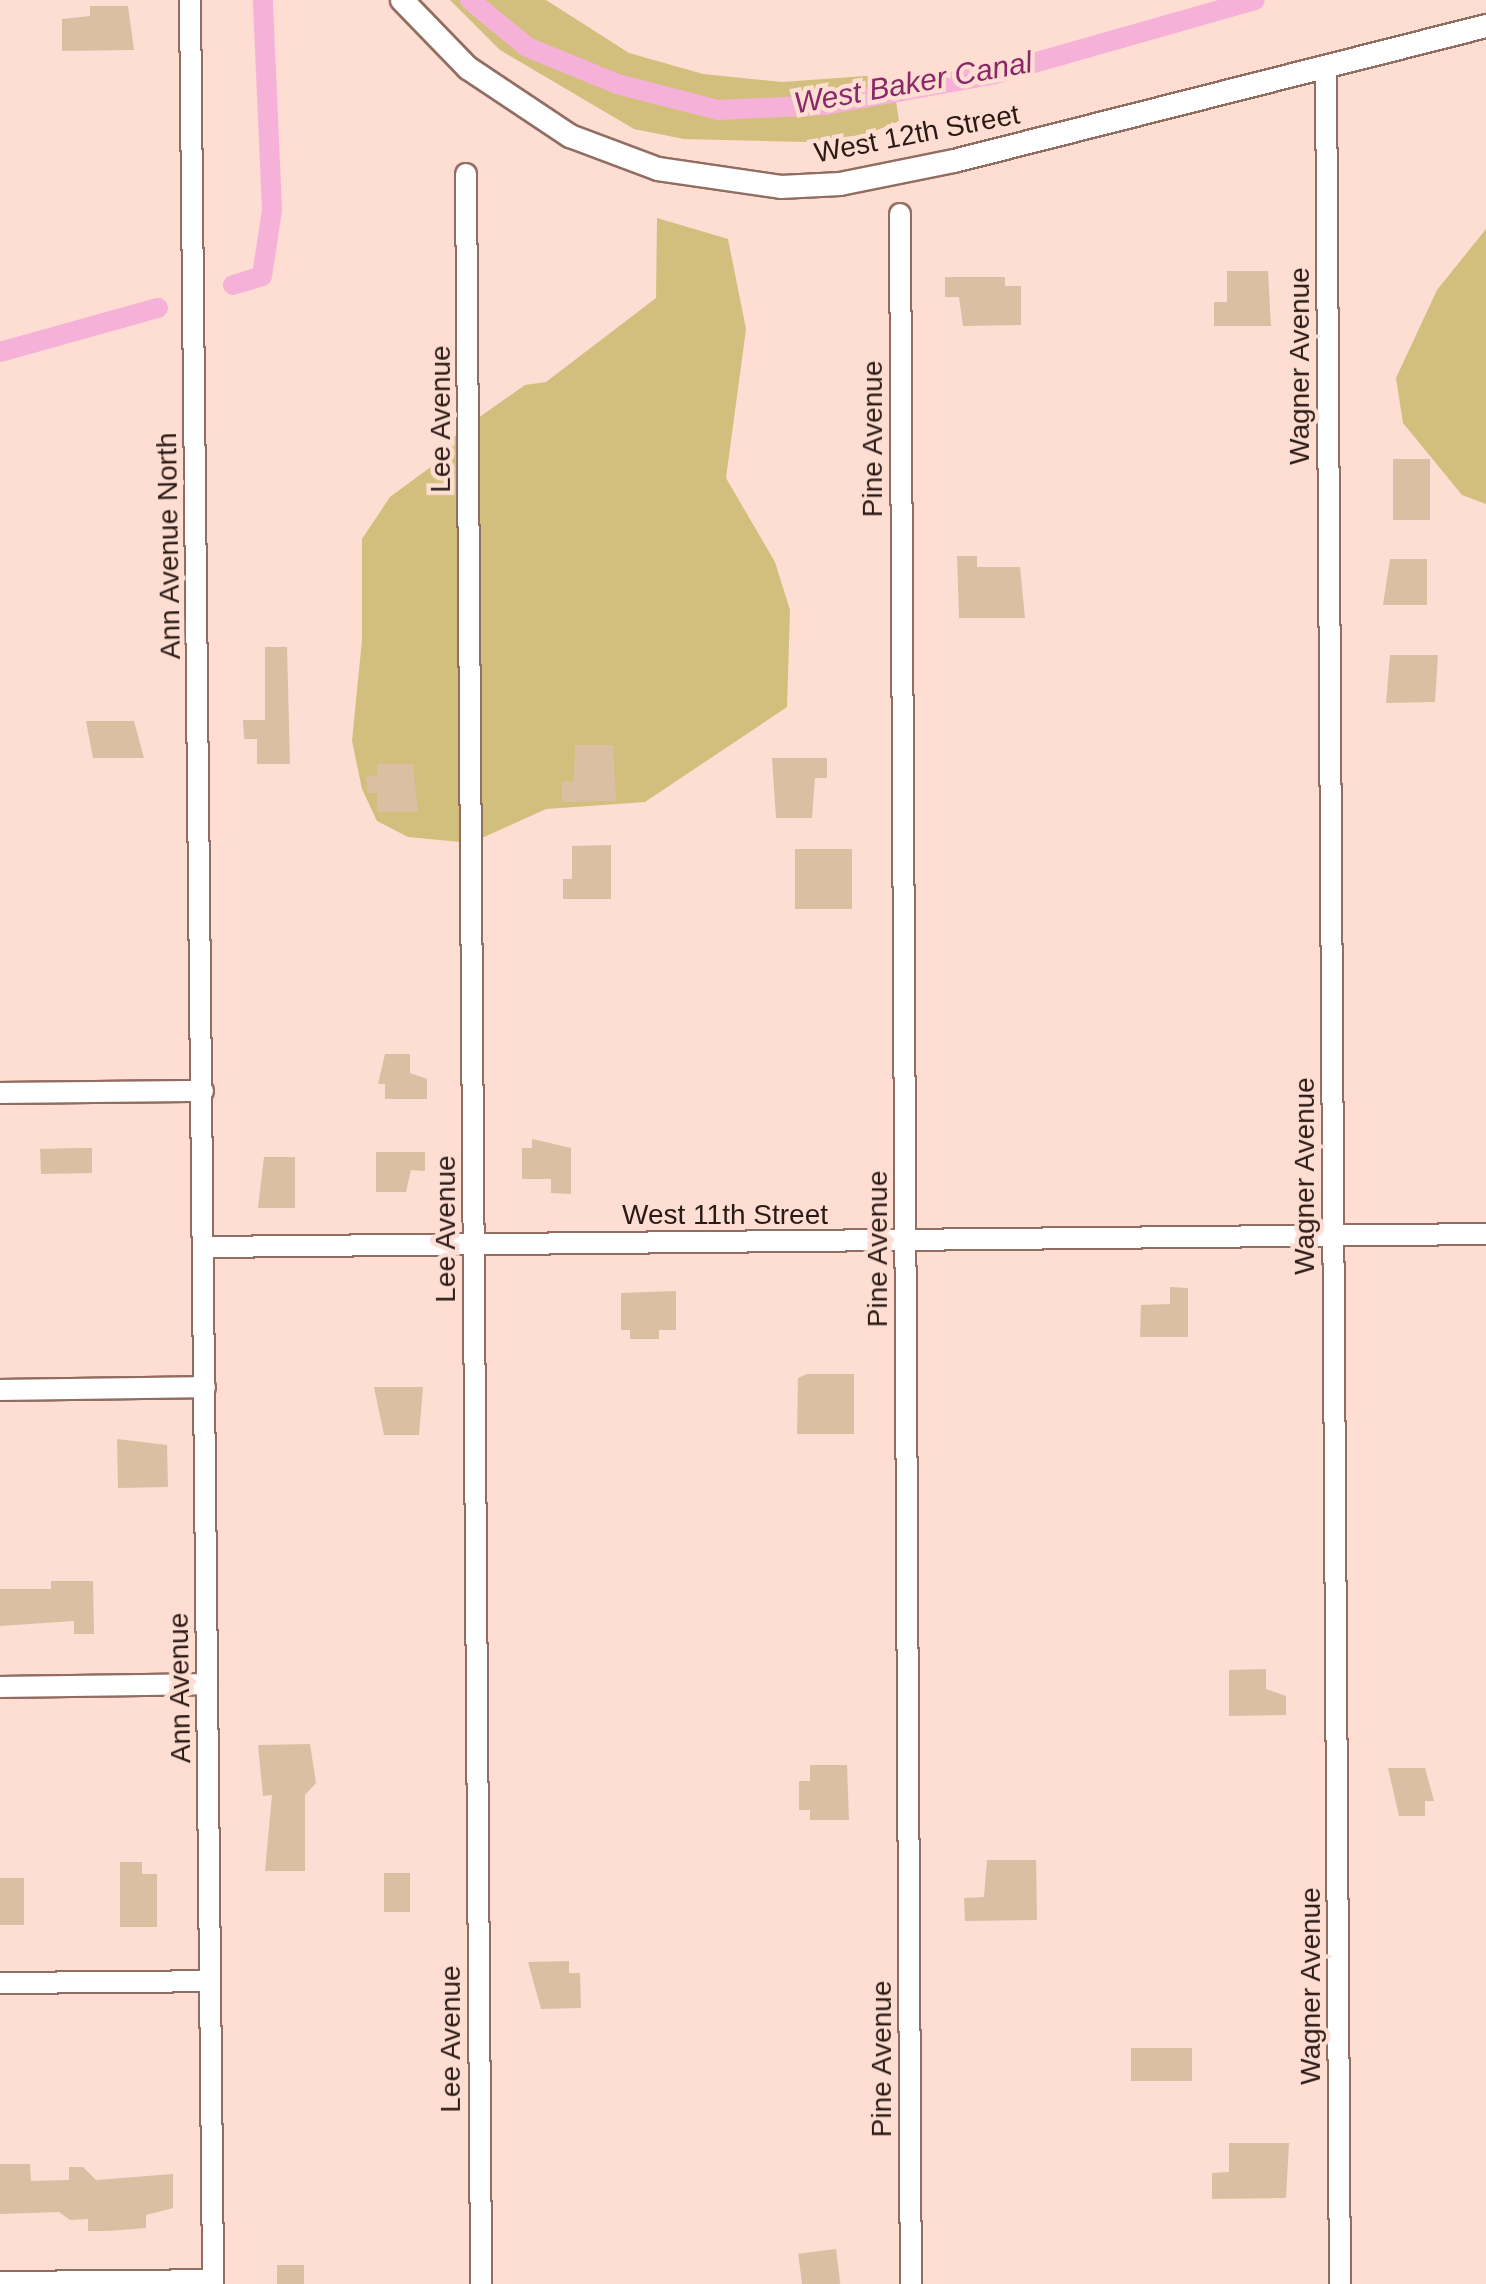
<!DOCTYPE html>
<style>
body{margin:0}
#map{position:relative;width:1486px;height:2284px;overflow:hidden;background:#feddd2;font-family:Helvetica,sans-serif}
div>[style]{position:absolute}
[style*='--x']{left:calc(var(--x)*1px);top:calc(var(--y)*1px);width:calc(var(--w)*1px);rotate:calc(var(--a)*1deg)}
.green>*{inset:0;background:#d2bf7d}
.canal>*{height:20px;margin:-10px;padding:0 10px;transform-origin:10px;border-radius:10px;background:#f6b1d9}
.building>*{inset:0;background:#dbbfa3;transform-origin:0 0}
.roads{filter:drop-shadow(2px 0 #926e62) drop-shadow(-2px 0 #926e62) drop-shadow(0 2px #926e62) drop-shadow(0 -2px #926e62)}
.minor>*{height:20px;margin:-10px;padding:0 10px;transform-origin:10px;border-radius:10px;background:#fff}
.tertiary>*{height:22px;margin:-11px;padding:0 11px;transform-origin:11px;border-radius:11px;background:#fff}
span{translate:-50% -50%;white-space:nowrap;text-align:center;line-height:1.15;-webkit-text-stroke:9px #feddd2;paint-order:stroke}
.street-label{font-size:28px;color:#291a16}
.water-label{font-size:30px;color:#882868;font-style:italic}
</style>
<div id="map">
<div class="green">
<i style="clip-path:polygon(450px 0,546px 0,629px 53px,703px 74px,782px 82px,880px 75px,894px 88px,899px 121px,868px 134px,807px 142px,684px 139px,634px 129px,500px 50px)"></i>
<i style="clip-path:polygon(657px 218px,728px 239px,746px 329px,726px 478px,775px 562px,790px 610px,787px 707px,645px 802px,546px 809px,471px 843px,408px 837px,377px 821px,362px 789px,352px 741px,362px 640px,362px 539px,390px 497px,432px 466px,441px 448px,471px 423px,525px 385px,546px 382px,656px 298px)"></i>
<i style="clip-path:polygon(1486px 229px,1486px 504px,1462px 495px,1403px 423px,1396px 378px,1437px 290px)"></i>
</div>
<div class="canal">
<i style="--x:470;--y:0;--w:74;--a:39.5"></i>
<i style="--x:527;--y:47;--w:97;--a:22.3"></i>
<i style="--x:617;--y:84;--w:104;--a:14.4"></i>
<i style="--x:718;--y:110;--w:107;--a:-2.7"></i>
<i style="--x:825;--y:105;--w:173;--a:-10.3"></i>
<i style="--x:995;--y:74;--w:270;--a:-15.9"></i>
<i style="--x:233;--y:285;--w:30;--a:-17"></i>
<i style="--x:262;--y:276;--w:67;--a:-81.4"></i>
<i style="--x:272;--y:210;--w:210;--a:-92.5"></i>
<i style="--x:0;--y:352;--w:164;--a:-15.6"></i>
</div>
<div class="building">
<i style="clip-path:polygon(90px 6px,128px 6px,134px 50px,62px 51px,62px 19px,90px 16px)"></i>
<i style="clip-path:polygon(1227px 271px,1268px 271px,1271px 326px,1214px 326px,1214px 302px,1227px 302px)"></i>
<i style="clip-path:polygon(945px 277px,1005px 277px,1005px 286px,1021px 286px,1021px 325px,963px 326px,959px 297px,945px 297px)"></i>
<i style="left:1393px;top:459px;width:37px;height:61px"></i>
<i style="clip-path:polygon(957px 556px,977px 556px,977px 567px,1020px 567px,1025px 618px,959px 618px)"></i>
<i style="clip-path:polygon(1390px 559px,1427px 559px,1427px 605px,1383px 605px)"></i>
<i style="clip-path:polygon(265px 647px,287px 647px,290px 764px,257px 764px,257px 739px,244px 739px,243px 720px,265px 720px)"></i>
<i style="clip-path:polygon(1390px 655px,1438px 655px,1435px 702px,1386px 703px)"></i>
<i style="clip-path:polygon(86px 721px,134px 721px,144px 758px,93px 758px)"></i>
<i style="clip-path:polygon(575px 745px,613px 745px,616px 801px,562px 802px,562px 782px,574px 782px)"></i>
<i style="clip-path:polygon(772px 758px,827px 758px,827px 778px,815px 778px,812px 818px,776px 818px)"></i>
<i style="clip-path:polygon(377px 764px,413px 764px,418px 812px,377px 812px,377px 793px,367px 793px,366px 777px,377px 776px)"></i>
<i style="clip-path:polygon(611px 845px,611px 899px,563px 899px,563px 879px,572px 879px,572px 846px)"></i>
<i style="left:795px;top:849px;width:57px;height:60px"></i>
<i style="clip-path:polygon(385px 1054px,410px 1054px,410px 1073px,427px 1079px,427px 1099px,385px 1099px,385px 1084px,378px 1084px)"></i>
<i style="clip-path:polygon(532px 1139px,571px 1148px,571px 1194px,551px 1193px,551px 1179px,522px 1179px,522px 1148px,532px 1148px)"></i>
<i style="clip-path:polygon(80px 1148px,92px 1148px,92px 1173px,41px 1174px,40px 1149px)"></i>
<i style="clip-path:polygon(376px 1152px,425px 1152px,425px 1171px,411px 1170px,406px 1192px,376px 1192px)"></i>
<i style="clip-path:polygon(264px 1157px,295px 1157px,295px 1208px,258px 1208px)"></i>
<i style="clip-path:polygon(1170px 1287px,1188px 1288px,1188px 1337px,1140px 1337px,1141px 1305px,1170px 1304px)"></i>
<i style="clip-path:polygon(676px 1291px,676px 1330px,659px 1330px,659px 1339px,630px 1339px,630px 1330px,621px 1330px,621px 1293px)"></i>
<i style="clip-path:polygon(807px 1374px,854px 1374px,854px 1434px,797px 1434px,798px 1378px)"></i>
<i style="clip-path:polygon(374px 1387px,423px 1387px,419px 1435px,384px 1435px)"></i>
<i style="clip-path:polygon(117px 1439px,167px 1445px,168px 1487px,118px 1488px)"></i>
<i style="clip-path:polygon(51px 1581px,93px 1581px,94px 1634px,74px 1634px,74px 1621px,0 1626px,0 1589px,51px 1589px)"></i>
<i style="clip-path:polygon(1266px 1669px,1266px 1689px,1286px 1696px,1286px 1715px,1229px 1716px,1229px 1670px)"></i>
<i style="clip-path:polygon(310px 1744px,316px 1783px,305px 1795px,305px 1871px,265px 1871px,272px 1795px,263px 1796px,258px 1745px)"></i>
<i style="clip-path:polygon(810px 1765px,847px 1765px,849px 1820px,810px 1820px,810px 1810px,799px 1810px,799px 1781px,810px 1781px)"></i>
<i style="clip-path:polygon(1388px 1768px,1425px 1768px,1434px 1801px,1425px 1801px,1425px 1816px,1399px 1816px)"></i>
<i style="clip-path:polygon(987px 1860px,1036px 1860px,1037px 1920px,965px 1921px,964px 1898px,984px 1897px)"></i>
<i style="clip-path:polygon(120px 1862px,142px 1862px,142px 1874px,157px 1874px,157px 1927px,120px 1927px)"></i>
<i style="left:384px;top:1873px;width:26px;height:39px"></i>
<i style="left:0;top:1878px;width:24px;height:47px"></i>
<i style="clip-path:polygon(569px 1961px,569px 1973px,580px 1973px,581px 2008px,541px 2009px,528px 1962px)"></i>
<i style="left:1131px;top:2048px;width:61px;height:33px"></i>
<i style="clip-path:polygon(1229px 2143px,1289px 2143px,1286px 2198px,1212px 2199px,1212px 2173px,1229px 2172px)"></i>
<i style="clip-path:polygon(0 2164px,30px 2164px,31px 2181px,69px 2180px,69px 2167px,83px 2167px,96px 2180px,173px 2174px,173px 2208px,146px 2215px,146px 2228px,108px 2231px,88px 2231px,88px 2219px,70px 2220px,59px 2212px,0 2214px)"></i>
<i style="left:836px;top:2249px;width:35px;height:38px;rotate:83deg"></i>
<i style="left:304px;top:2265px;width:19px;height:27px;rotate:90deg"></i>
</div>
<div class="roads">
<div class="minor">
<i style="--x:190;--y:0;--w:2284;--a:89.42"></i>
<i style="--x:1326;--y:67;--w:2217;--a:89.64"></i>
<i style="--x:466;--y:174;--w:2110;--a:89.59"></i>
<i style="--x:900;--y:214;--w:2070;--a:89.7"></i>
<i style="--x:0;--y:1093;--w:203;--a:-0.6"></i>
<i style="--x:204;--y:1247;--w:1282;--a:-0.58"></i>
<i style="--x:0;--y:1390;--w:205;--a:-0.8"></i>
<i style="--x:0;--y:1687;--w:207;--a:-0.8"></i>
<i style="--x:0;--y:1983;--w:210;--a:-0.5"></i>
<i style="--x:0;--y:2282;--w:213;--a:-0.5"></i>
</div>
<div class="tertiary">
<i style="--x:402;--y:0;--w:95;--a:45.9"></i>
<i style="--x:468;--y:68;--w:123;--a:33.7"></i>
<i style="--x:570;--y:136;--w:94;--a:20.6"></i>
<i style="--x:658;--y:169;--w:124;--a:8.3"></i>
<i style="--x:781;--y:187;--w:59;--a:-2.9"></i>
<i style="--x:840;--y:184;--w:116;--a:-11.4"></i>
<i style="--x:954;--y:161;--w:549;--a:-14.24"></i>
</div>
</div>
<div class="street-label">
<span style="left:917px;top:134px;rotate:-11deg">West 12th Street</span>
<span style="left:1300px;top:366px;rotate:-90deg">Wagner Avenue</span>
<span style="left:441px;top:419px;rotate:-90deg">Lee Avenue</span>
<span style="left:873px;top:439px;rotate:-90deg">Pine Avenue</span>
<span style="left:169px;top:546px;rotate:-91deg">Ann Avenue North</span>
<span style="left:1305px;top:1176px;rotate:-90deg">Wagner Avenue</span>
<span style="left:725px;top:1215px">West 11th Street</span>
<span style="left:446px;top:1229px;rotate:-90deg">Lee Avenue</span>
<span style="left:878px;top:1249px;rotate:-90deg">Pine Avenue</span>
<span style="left:180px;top:1688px;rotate:-91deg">Ann Avenue</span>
<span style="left:1311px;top:1986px;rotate:-90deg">Wagner Avenue</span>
<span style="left:451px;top:2039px;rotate:-90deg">Lee Avenue</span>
<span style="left:882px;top:2059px;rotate:-90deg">Pine Avenue</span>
</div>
<div class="water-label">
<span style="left:913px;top:83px;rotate:-10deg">West Baker Canal</span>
</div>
</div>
